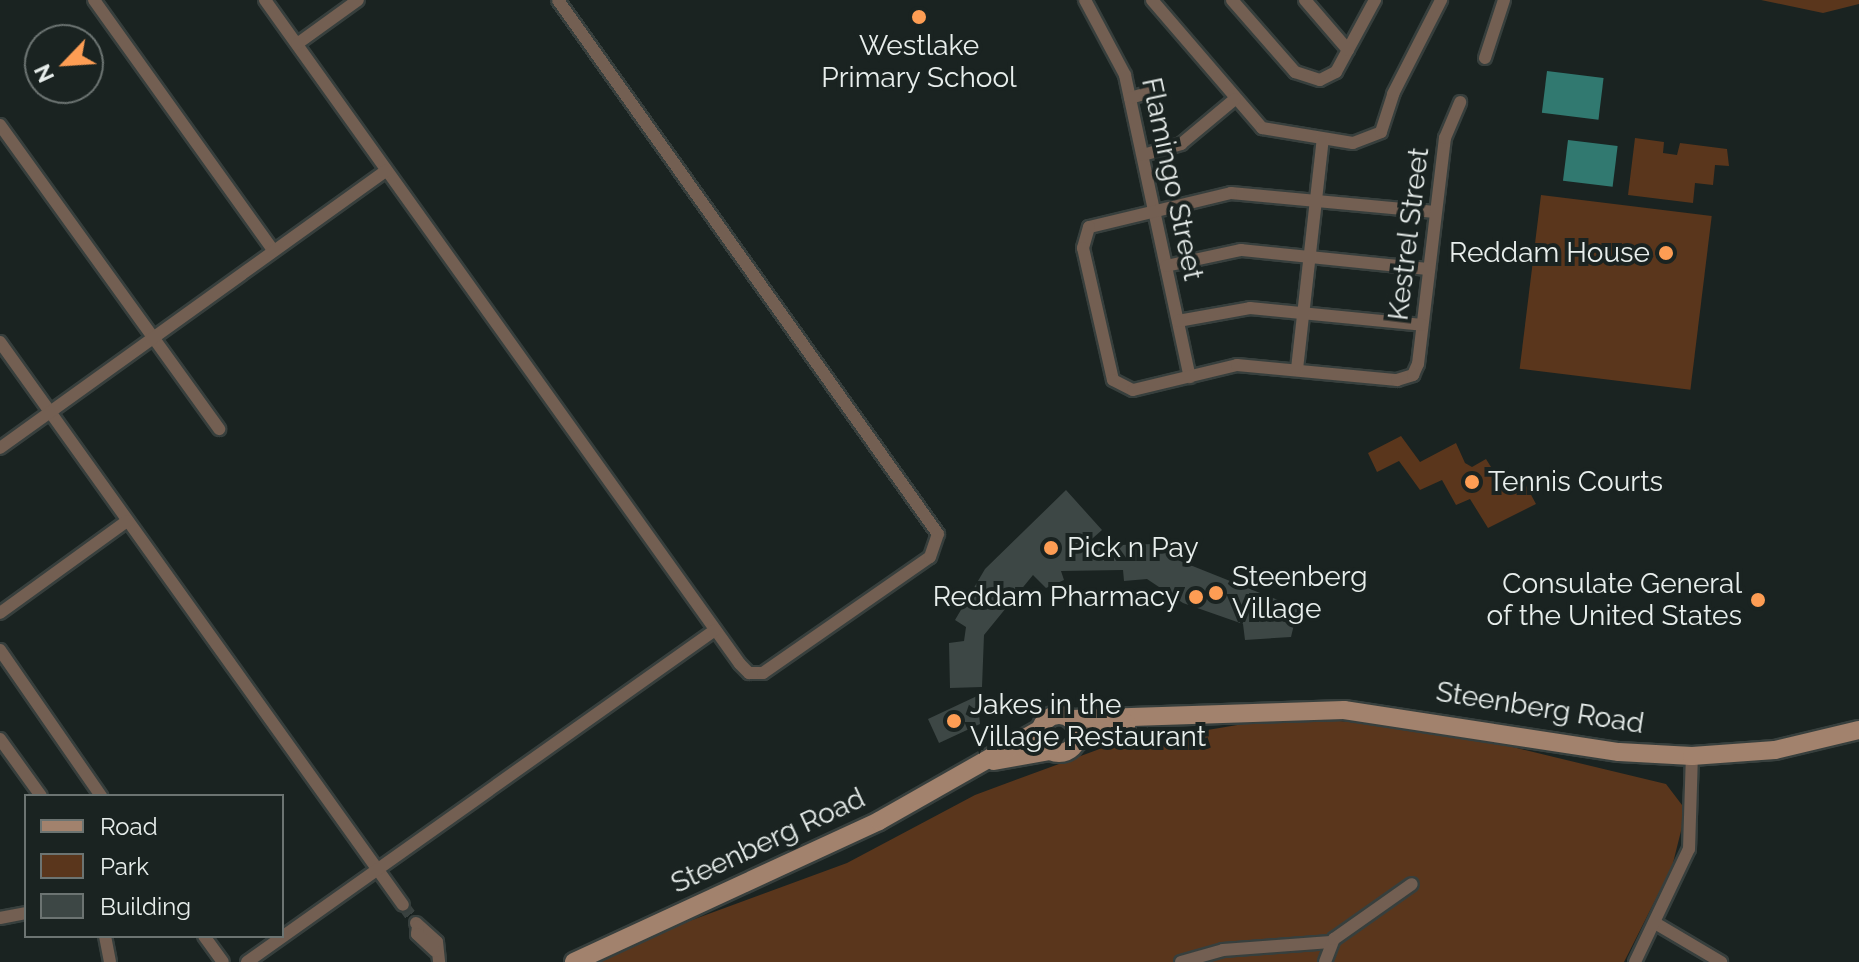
<!DOCTYPE html>
<style>
body{margin:0}
#map{position:relative;width:1859px;height:962px;overflow:hidden;background:#1a2321;font-family:Raleway,sans-serif}
div>[style]{position:absolute}
[style*='--x']{left:calc(var(--x)*1px);top:calc(var(--y)*1px);width:calc(var(--w)*1px);rotate:calc(var(--a)*1deg)}
.green>*{inset:0;background:#5a361c;transform-origin:0 0}
.water>*{inset:0;background:#317970;transform-origin:0 0}
.building>*{inset:0;background:#3d4745}
.street-tunnel>*{height:12px;margin-top:-6px;transform-origin:0;background:repeating-linear-gradient(90deg,#39413f 0 12px,transparent 0 18px)}
.roads{filter:drop-shadow(2px 0 #373f3d) drop-shadow(-2px 0 #373f3d) drop-shadow(0 2px #373f3d) drop-shadow(0 -2px #373f3d)}
.street>*{height:12px;margin:-6px;padding:0 6px;transform-origin:6px;border-radius:6px;background:#735f52}
.secondary>*{height:18px;margin:-9px;padding:0 9px;transform-origin:9px;border-radius:9px;background:#a2826d}
.secondary>.ring{margin:-9px;padding:0;box-sizing:content-box;background:none;border:18px solid #a2826d;border-radius:50%}
.dots>*{width:22px;height:22px;translate:-50% -50%;box-sizing:border-box;border:4px solid #1a2321;border-radius:50%}
span{translate:-50% -50%;white-space:nowrap;text-align:center;line-height:1.15;-webkit-text-stroke:8px #1a2321;paint-order:stroke}
.poi-label{font-size:28px;color:#e8eeec}
.right{translate:-100% -50%;text-align:right}
.left{translate:0 -50%;text-align:left}
.street-label{font-size:28px;color:#e8eeec}
.legend{position:absolute;left:24px;top:794px;width:260px;height:144px;box-sizing:border-box;background:#1a2321;border:2px solid #6c7472;margin:0;padding:10px 14px;list-style:none;font-size:24px;color:#e8eeec}
.legend li{display:flex;align-items:center;gap:16px;height:40px}
.legend b{width:40px;border:2px solid #6c7472}
.north{position:absolute;left:24px;top:24px;width:80px;height:80px;box-sizing:border-box;background:#1a2321;border:2px solid #6c7472;border-radius:50%;rotate:245deg;font-size:22px;font-weight:700;line-height:32px;text-align:center;color:#e8eeec}
.north::after{content:'';display:block;margin:auto;width:28px;height:36px;background:#fd9d54;clip-path:polygon(50% 0,100% 100%,50% 72%,0 100%)}
</style>
<div id="map">
<div class="green">
<i style="clip-path:polygon(1761px 0,1859px 0,1859px 4px,1823px 13px)"></i>
<i style="clip-path:polygon(1635px 138px,1664px 142px,1663px 153px,1677px 155px,1680px 143px,1727px 149px,1729px 166px,1715px 165px,1713px 185px,1695px 183px,1693px 203px,1628px 195px)"></i>
<i style="left:1541px;top:195px;width:172px;height:175px;rotate:7deg"></i>
<i style="clip-path:polygon(1401px 436px,1420px 462px,1456px 443px,1465px 463px,1472px 467px,1486px 459px,1501px 483px,1522px 478px,1536px 504px,1488px 528px,1470px 499px,1456px 505px,1442px 480px,1420px 490px,1399px 461px,1377px 472px,1368px 453px)"></i>
<i style="clip-path:polygon(1292px 716px,1454px 733px,1666px 784px,1682px 805px,1682px 827px,1672px 867px,1624px 962px,578px 962px,847px 863px,975px 795px,1105px 747px)"></i>
</div>
<div class="water">
<i style="left:1547px;top:71px;width:57px;height:42px;rotate:7deg"></i>
<i style="left:1568px;top:140px;width:50px;height:41px;rotate:7deg"></i>
</div>
<div class="building">
<i style="clip-path:polygon(1066px 490px,1102px 530px,1084px 546px,1154px 544px,1175px 559px,1298px 608px,1291px 637px,1245px 640px,1243px 624px,1183px 603px,1147px 579px,1124px 581px,1123px 570px,1061px 571px,1064px 580px,1046px 588px,1033px 575px,984px 635px,982px 687px,950px 688px,949px 643px,964px 641px,966px 627px,955px 620px,985px 569px)"></i>
<i style="clip-path:polygon(977px 696px,980px 724px,939px 743px,928px 719px)"></i>
</div>
<div class="street-tunnel">
<i style="--x:403;--y:905;--w:22;--a:54"></i>
</div>
<div class="roads">
<div class="street">
<i style="--x:94;--y:0;--w:307;--a:54.4"></i>
<i style="--x:265;--y:0;--w:816;--a:54.42"></i>
<i style="--x:740;--y:664;--w:13;--a:45"></i>
<i style="--x:749;--y:673;--w:14;--a:0"></i>
<i style="--x:763;--y:673;--w:203;--a:-34.8"></i>
<i style="--x:930;--y:557;--w:24;--a:-71"></i>
<i style="--x:938;--y:534;--w:655;--a:-125.44"></i>
<i style="--x:1085;--y:0;--w:85;--a:61.9"></i>
<i style="--x:1125;--y:75;--w:309;--a:77.9"></i>
<i style="--x:1152;--y:0;--w:169;--a:49.3"></i>
<i style="--x:1262;--y:128;--w:92;--a:9.4"></i>
<i style="--x:1353;--y:143;--w:30;--a:-21"></i>
<i style="--x:1381;--y:132;--w:40;--a:-72"></i>
<i style="--x:1393;--y:94;--w:106;--a:-62.9"></i>
<i style="--x:1232;--y:0;--w:96;--a:48.8"></i>
<i style="--x:1295;--y:72;--w:26;--a:18"></i>
<i style="--x:1320;--y:80;--w:18;--a:-27"></i>
<i style="--x:1336;--y:72;--w:82;--a:-61.6"></i>
<i style="--x:1305;--y:0;--w:66;--a:49.3"></i>
<i style="--x:297;--y:44;--w:75;--a:-35.8"></i>
<i style="--x:1485;--y:58;--w:61;--a:-71.9"></i>
<i style="--x:1130;--y:98;--w:29;--a:-16"></i>
<i style="--x:0;--y:125;--w:375;--a:54.2"></i>
<i style="--x:1143;--y:155;--w:40;--a:-16"></i>
<i style="--x:1181;--y:144;--w:70;--a:-39.8"></i>
<i style="--x:1435;--y:212;--w:205;--a:-174.7"></i>
<i style="--x:1231;--y:193;--w:146;--a:166.5"></i>
<i style="--x:1089;--y:227;--w:22;--a:106"></i>
<i style="--x:1083;--y:248;--w:135;--a:77.2"></i>
<i style="--x:1113;--y:380;--w:22;--a:27"></i>
<i style="--x:1133;--y:390;--w:107;--a:-13.5"></i>
<i style="--x:1237;--y:365;--w:161;--a:5.4"></i>
<i style="--x:1397;--y:380;--w:17;--a:-17"></i>
<i style="--x:1413;--y:375;--w:12;--a:-66"></i>
<i style="--x:1418;--y:364;--w:228;--a:-83.2"></i>
<i style="--x:1445;--y:138;--w:39;--a:-67"></i>
<i style="--x:1166;--y:266;--w:77;--a:-12"></i>
<i style="--x:1241;--y:250;--w:189;--a:5.8"></i>
<i style="--x:1178;--y:321;--w:73;--a:-10.2"></i>
<i style="--x:1250;--y:308;--w:173;--a:5.6"></i>
<i style="--x:0;--y:342;--w:692;--a:54.4"></i>
<i style="--x:1297;--y:369;--w:231;--a:-83.6"></i>
<i style="--x:0;--y:448;--w:475;--a:-35.7"></i>
<i style="--x:0;--y:613;--w:157;--a:-35.9"></i>
<i style="--x:0;--y:650;--w:178;--a:55.3"></i>
<i style="--x:0;--y:739;--w:70;--a:54.3"></i>
<i style="--x:0;--y:918;--w:26;--a:-11"></i>
<i style="--x:416;--y:923;--w:28;--a:42"></i>
<i style="--x:437;--y:942;--w:20;--a:84"></i>
<i style="--x:1655;--y:923;--w:77;--a:30.6"></i>
<i style="--x:418;--y:926;--w:8;--a:97"></i>
<i style="--x:417;--y:934;--w:25;--a:43"></i>
<i style="--x:105;--y:936;--w:26;--a:79"></i>
<i style="--x:204;--y:936;--w:32;--a:54"></i>
<i style="--x:247;--y:962;--w:574;--a:-35.35"></i>
<i style="--x:1181;--y:962;--w:44;--a:-15.9"></i>
<i style="--x:1223;--y:950;--w:108;--a:-4.2"></i>
<i style="--x:1325;--y:962;--w:25;--a:-69"></i>
<i style="--x:1334;--y:939;--w:95;--a:-35.2"></i>
<i style="--x:1635;--y:962;--w:125;--a:-64.5"></i>
<i style="--x:1689;--y:849;--w:93;--a:-88.2"></i>
</div>
<div class="secondary">
<i class="ring" style="left:1040px;top:715px;width:20px;height:20px"></i>
<i style="--x:1071;--y:719;--w:273;--a:-1.9"></i>
<i style="--x:1344;--y:710;--w:278;--a:8.7"></i>
<i style="--x:1619;--y:752;--w:73;--a:3.1"></i>
<i style="--x:1692;--y:756;--w:83;--a:-4.1"></i>
<i style="--x:1775;--y:750;--w:86;--a:-13.4"></i>
<i style="--x:1077;--y:741;--w:53;--a:-19.8"></i>
<i style="--x:994;--y:761;--w:57;--a:-10.1"></i>
<i style="--x:574;--y:962;--w:336;--a:-24.8"></i>
<i style="--x:879;--y:821;--w:186;--a:-29.6"></i>
</div>
</div>
<div class="dots">
<i style="left:919px;top:17px;background:#fd9d54"></i>
<i style="left:1666px;top:253px;background:#fd9d54"></i>
<i style="left:1472px;top:482px;background:#fd9d54"></i>
<i style="left:1051px;top:548px;background:#fd9d54"></i>
<i style="left:1216px;top:593px;background:#fd9d54"></i>
<i style="left:1196px;top:597px;background:#fd9d54"></i>
<i style="left:1758px;top:600px;background:#fd9d54"></i>
<i style="left:954px;top:721px;background:#fd9d54"></i>
</div>
<div class="poi-label">
<span style="left:919px;top:62px">Westlake<br>Primary School</span>
<span class="right" style="left:1650px;top:253px">Reddam House</span>
<span class="left" style="left:1488px;top:482px">Tennis Courts</span>
<span class="left" style="left:1067px;top:548px">Pick n Pay</span>
<span class="left" style="left:1232px;top:593px">Steenberg<br>Village</span>
<span class="right" style="left:1742px;top:600px">Consulate General<br>of the United States</span>
<span class="right" style="left:1180px;top:597px">Reddam Pharmacy</span>
<span class="left" style="left:970px;top:721px">Jakes in the<br>Village Restaurant</span>
</div>
<div class="street-label">
<span style="left:1172px;top:179px;rotate:78deg">Flamingo Street</span>
<span style="left:1409px;top:234px;rotate:-83deg">Kestrel Street</span>
<span style="left:1540px;top:708px;rotate:9deg">Steenberg Road</span>
<span style="left:768px;top:841px;rotate:-25deg">Steenberg Road</span>
</div>
<ul class="legend">
<li><b style="height:10px;background:#a2826d"></b>Road</li>
<li><b style="height:22px;background:#5a361c"></b>Park</li>
<li><b style="height:22px;background:#3d4745"></b>Building</li>
</ul>
<div class="north">N</div>
</div>
